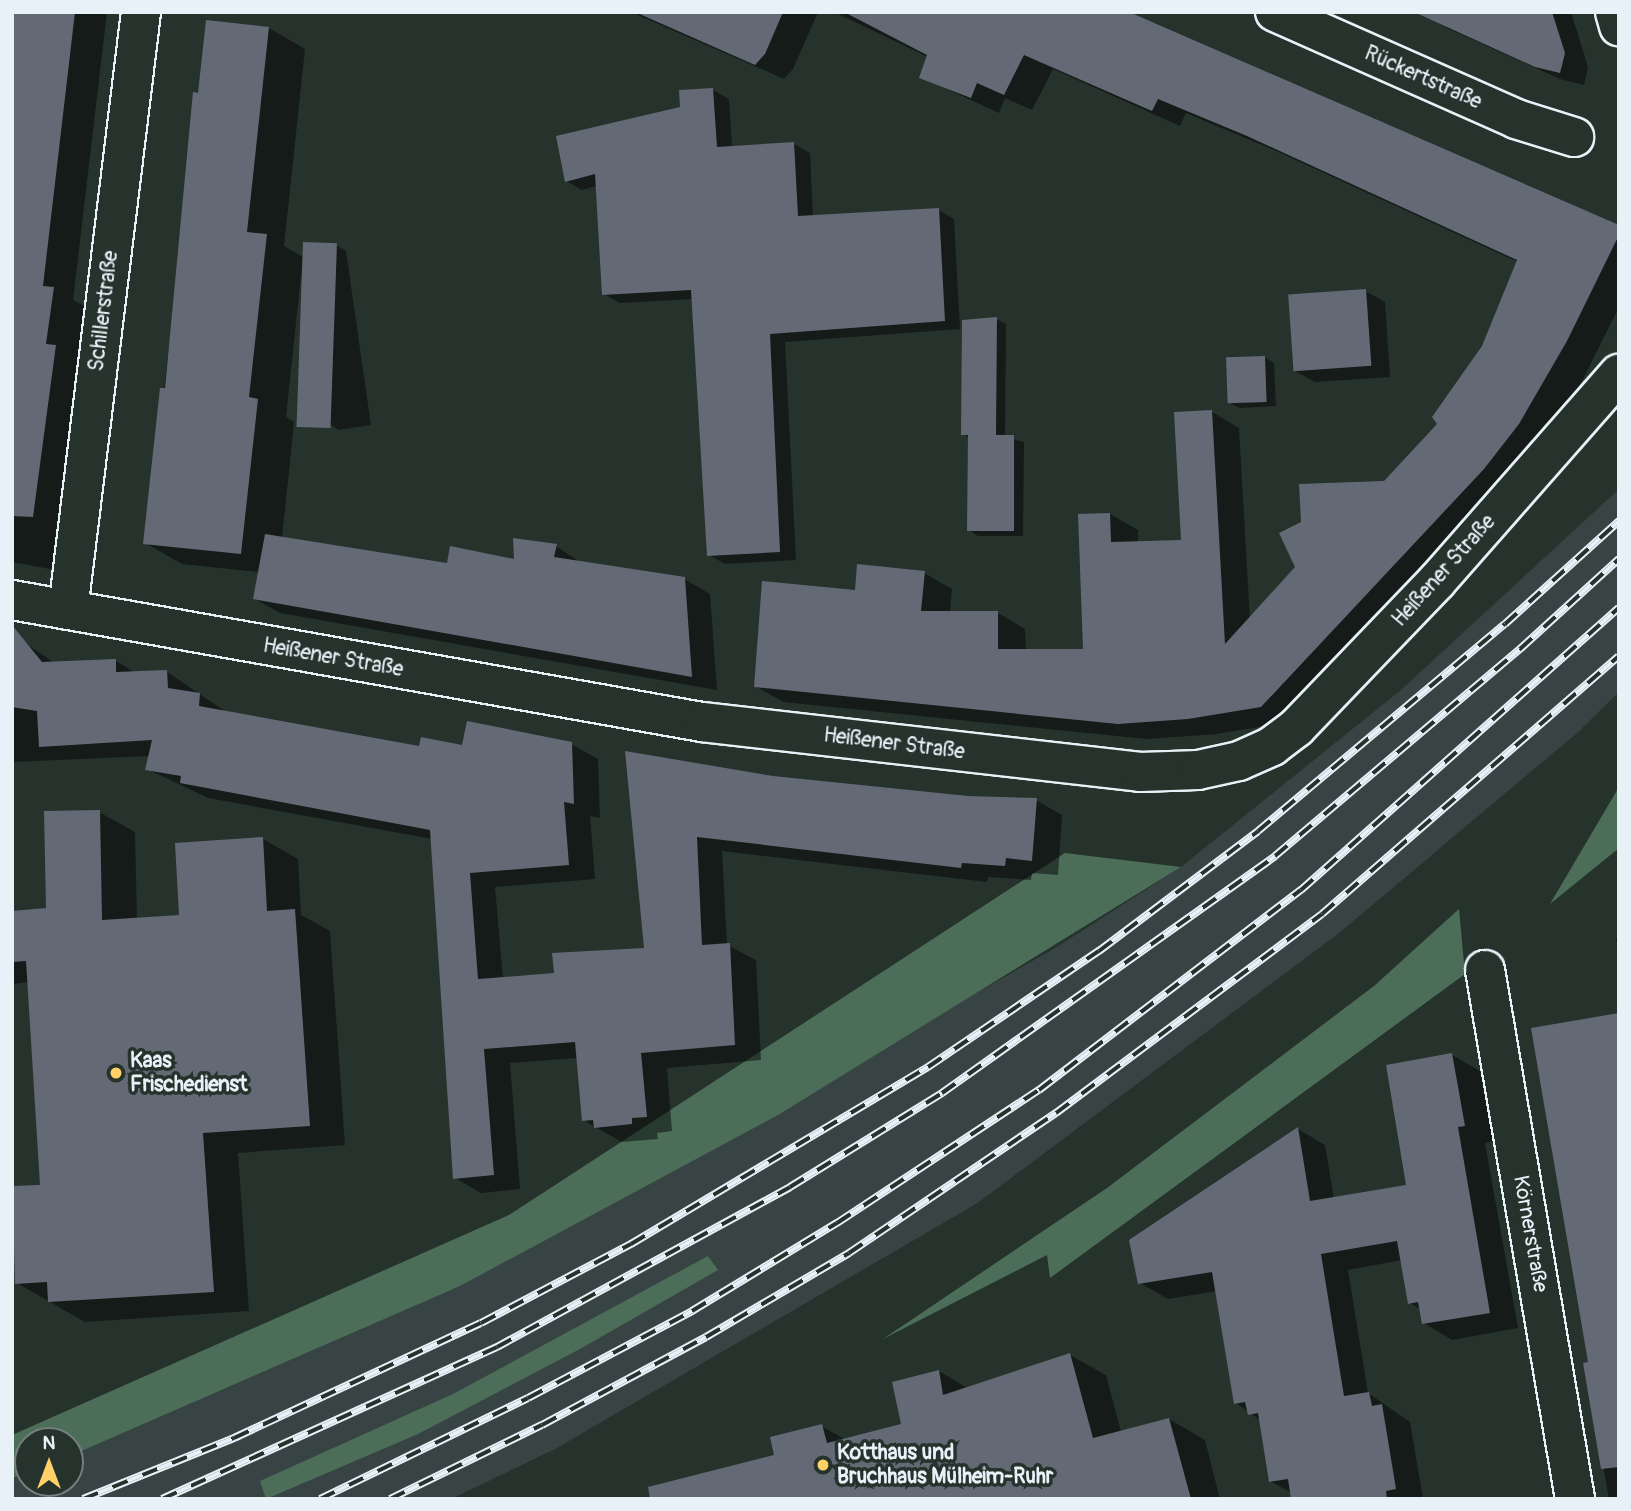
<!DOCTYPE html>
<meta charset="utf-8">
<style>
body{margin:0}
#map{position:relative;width:1631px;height:1511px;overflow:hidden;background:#26332d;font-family:Pangolin,sans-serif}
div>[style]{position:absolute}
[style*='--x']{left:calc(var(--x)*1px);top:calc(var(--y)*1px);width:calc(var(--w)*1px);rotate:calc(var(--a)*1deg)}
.built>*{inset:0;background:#384443}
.green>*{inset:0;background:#4c6e58}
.shadow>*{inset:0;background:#0007}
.building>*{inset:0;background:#636a75;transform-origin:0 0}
.roads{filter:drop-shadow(2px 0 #e8f1f8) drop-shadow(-2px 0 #e8f1f8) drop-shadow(0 2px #e8f1f8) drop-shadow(0 -2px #e8f1f8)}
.minor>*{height:38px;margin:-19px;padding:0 19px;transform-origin:19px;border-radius:19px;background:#26332d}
.rail>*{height:8px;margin-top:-4px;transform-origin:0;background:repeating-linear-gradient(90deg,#26332d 0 16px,#e8f1f8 0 32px);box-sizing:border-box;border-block:2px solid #e8f1f8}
.dots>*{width:19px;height:19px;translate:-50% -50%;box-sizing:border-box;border:4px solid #26332d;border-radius:50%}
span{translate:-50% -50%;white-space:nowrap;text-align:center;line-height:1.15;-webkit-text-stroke:7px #26332d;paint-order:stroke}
.street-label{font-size:21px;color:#e8f1f8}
.poi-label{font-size:21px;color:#e8f1f8;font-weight:700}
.left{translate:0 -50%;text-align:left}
.frame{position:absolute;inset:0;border:14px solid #e8f1f8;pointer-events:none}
.north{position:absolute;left:14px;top:1427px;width:70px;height:70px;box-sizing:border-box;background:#26332d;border:2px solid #747f7e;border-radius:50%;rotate:0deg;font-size:19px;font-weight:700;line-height:28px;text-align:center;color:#e8f1f8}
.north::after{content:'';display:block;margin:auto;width:24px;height:32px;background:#ffd166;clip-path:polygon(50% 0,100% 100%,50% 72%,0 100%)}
</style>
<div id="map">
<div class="built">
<i style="clip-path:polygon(1619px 489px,1619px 692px,1578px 732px,1339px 933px,976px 1204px,555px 1449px,451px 1499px,12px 1499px,12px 1478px,28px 1472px,28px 1483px,70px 1483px,70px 1456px,458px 1287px,1057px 947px,1181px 867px,1401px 690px)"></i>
</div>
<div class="green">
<i style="clip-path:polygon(1619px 787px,1619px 848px,1550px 904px)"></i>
<i style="clip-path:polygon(1065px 853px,1181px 867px,778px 1115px,458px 1287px,70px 1456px,70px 1441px,28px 1441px,28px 1472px,12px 1478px,12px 1435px,509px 1215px)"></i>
<i style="clip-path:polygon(1459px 909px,1465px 974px,1050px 1278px,1047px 1255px,883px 1339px,1107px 1188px,1374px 986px)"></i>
<i style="clip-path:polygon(708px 1256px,718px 1270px,580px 1349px,418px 1434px,266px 1499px,260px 1481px,453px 1394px)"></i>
</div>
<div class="shadow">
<i style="clip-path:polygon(12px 12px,107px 12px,73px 300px,85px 306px,77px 360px,86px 365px,61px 561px,50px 569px,12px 562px)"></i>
<i style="clip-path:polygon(631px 12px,818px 12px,793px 69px,784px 79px)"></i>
<i style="clip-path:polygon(834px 12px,1127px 12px,1619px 227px,1619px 307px,1575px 395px,1289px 722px,1217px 734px,1147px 739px,783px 702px,755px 686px,856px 592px,924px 573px,952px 589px,950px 613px,998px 613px,1025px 629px,1026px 650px,1085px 650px,1110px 514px,1138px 530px,1138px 543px,1183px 542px,1212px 412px,1239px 428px,1250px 620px,1439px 425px,1483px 347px,1518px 262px,1276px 151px,1186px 113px,1180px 126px,1053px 69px,1032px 110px,1005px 98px,999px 113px,921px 77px,928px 57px)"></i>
<i style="clip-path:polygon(1428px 12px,1571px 12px,1588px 67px,1584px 85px,1560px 79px,1449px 29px,1426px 16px)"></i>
<i style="clip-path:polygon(269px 28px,305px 49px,284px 246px,303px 257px,286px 417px,294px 422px,282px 539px,449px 565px,516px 561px,556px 546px,581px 563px,684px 579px,710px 594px,717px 690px,280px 613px,255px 599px,259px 572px,182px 564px,145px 543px,200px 95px)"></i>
<i style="clip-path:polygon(713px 90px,729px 99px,732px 147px,794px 144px,810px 153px,813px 217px,939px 210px,954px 219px,960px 329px,785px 342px,796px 560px,725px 564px,709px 555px,693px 299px,620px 303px,604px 294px,597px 186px,582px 190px,566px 181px)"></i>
<i style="clip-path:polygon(336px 245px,346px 251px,371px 425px,339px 430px,329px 424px)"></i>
<i style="clip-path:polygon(1365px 291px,1385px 302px,1390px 377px,1315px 382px,1295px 371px)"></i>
<i style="clip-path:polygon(996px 319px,1006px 324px,1005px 437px,1024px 442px,1023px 536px,978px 536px,969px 530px,970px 438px,963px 434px)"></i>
<i style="clip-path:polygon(1265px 357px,1274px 363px,1276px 406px,1240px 408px,1230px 403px)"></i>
<i style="clip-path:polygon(12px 642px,25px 643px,56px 664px,116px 661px,136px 673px,166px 671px,226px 712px,421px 748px,571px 744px,598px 759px,600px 818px,590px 816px,595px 879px,495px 887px,503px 979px,556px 975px,646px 949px,627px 753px,772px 778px,968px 798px,1036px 800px,1062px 815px,1058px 875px,1032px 873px,1031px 880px,988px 877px,987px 882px,722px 851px,727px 945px,756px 960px,761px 1060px,667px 1068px,672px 1131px,657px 1133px,658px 1139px,622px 1142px,583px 1120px,578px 1058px,510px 1063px,520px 1189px,481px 1193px,455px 1178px,432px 839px,208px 798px,147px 769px,150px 756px,12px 762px)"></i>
<i style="clip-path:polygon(99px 812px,135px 832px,137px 920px,180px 917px,263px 839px,298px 859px,301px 915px,330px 931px,345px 1145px,238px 1153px,249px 1311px,85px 1322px,17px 1283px,12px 1188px,42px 1187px,29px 982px,12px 984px,12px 912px,48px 910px)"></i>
<i style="clip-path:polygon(1619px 937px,1619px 961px,1616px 938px)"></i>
<i style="clip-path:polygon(1619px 1015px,1619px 1499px,1609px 1499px,1585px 1364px,1590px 1363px)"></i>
<i style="clip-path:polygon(1452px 1055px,1480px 1071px,1493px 1141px,1485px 1143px,1518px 1328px,1452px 1340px,1424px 1323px,1421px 1309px,1409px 1303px,1402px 1260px,1348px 1270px,1368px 1393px,1410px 1422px,1423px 1499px,1293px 1499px,1292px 1493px,1270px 1481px,1260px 1420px,1236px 1403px,1217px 1291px,1168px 1299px,1140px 1283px,1298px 1129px,1325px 1145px,1334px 1199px,1408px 1186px)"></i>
<i style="clip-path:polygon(1070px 1355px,1106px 1375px,1121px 1432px,1169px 1419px,1205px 1440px,1220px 1499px,668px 1499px,777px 1456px,821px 1426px,846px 1440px,903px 1426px,939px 1371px,969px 1389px)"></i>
</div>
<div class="building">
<i style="clip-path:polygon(12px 12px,75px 12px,43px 286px,54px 287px,46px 344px,56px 345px,33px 517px,12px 516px)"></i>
<i style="clip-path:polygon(635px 12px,783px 12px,765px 54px,755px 65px)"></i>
<i style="clip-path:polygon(844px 12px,1129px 12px,1619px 225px,1619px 235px,1567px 341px,1519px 424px,1484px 469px,1261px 707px,1188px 719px,1118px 724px,754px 687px,762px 581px,855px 590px,857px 564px,925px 571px,921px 611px,998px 611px,998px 649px,1083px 649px,1078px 514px,1110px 513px,1111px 542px,1181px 540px,1174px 412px,1212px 410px,1225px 644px,1295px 567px,1279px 533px,1301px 522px,1299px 484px,1384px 481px,1437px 424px,1432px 417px,1482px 346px,1517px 260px,1247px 136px,1158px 99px,1152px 111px,1024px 55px,1004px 95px,977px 83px,971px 98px,919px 78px,927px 55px)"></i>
<i style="clip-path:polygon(1414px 12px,1552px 12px,1565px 53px,1560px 73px,1535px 67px)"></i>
<i style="clip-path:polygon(206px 20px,269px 27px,247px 232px,267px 234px,249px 397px,258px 399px,241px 554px,143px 544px,160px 388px,165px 388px,193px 92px,198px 93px)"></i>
<i style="clip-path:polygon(713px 88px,717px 147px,794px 142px,798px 216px,939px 208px,945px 321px,770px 334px,780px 552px,707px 556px,691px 290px,602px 295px,595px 174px,565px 182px,556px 136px,680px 107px,679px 90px)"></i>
<i style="left:303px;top:242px;width:34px;height:185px;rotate:2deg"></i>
<i style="left:1366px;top:289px;width:77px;height:78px;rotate:86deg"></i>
<i style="clip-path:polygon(997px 317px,996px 435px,1014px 435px,1014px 531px,967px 531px,968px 435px,961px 435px,962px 320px)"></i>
<i style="left:1265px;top:356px;width:46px;height:39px;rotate:88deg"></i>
<i style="clip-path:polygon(265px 534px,447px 563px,450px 546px,514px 559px,513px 538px,557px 544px,554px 557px,685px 577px,692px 677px,253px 599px)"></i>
<i style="clip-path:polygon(12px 625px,42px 662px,116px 659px,116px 672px,167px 670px,168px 688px,200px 693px,199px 706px,419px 746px,421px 737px,462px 745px,467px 721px,572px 742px,574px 804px,564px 802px,569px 865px,470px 873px,478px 979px,554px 973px,552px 953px,644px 948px,625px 751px,773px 776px,968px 796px,1037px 798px,1032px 861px,1006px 858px,1005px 866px,962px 863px,961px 868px,697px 837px,702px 945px,730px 943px,735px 1045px,641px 1053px,647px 1117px,632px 1118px,632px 1124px,594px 1128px,593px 1120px,582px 1121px,575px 1042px,484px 1049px,494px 1175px,453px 1179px,430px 830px,180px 783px,181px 776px,145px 770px,152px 740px,39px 747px,37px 711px,12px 707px)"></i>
<i style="clip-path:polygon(100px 810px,102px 920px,179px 915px,175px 843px,263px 837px,267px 911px,295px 909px,310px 1126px,203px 1133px,214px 1292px,48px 1302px,47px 1282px,15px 1284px,12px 1186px,40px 1185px,26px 961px,12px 962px,12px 911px,46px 908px,44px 811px)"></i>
<i style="clip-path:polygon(1619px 1013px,1619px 1467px,1601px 1469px,1583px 1363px,1588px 1362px,1531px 1028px)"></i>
<i style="clip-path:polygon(1452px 1053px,1465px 1126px,1458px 1127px,1490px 1313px,1422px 1324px,1418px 1302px,1408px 1304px,1397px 1241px,1321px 1254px,1344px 1396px,1369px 1392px,1372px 1406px,1382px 1404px,1396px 1489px,1386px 1491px,1387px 1499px,1291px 1499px,1288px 1479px,1269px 1482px,1258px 1413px,1248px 1415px,1245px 1402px,1234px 1404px,1212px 1272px,1138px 1284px,1129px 1240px,1298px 1127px,1310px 1201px,1406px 1185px,1386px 1065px)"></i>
<i style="clip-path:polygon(1070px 1353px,1093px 1438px,1169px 1418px,1191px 1499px,650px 1499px,648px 1487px,774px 1455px,770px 1437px,822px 1424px,827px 1443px,901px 1424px,892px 1382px,939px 1370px,943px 1395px)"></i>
</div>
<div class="roads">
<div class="minor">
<i style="--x:1275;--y:12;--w:264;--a:23.9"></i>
<i style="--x:1516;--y:119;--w:61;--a:17.2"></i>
<i style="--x:1615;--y:12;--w:15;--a:74"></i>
<i style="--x:12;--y:600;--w:701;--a:10.03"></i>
<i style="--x:702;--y:722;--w:441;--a:6.5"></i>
<i style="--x:1140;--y:772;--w:58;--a:-2"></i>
<i style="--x:1198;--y:770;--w:42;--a:-12.4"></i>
<i style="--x:1239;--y:761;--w:36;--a:-24"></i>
<i style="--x:1272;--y:746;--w:31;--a:-37"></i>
<i style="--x:1297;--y:727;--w:202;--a:-46.2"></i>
<i style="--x:1437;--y:581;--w:276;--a:-48.7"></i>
<i style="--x:68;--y:610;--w:602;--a:-83.04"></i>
<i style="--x:1485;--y:970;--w:537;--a:80.34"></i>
</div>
</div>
<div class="rail">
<i style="--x:83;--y:1499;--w:163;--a:-22"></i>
<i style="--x:234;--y:1438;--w:272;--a:-25"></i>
<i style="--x:481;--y:1323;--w:170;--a:-27.8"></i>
<i style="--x:631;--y:1244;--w:346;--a:-30.8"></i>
<i style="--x:928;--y:1067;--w:207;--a:-34.2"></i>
<i style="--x:1099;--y:951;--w:199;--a:-37"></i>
<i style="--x:1258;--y:831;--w:322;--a:-40"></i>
<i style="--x:1505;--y:624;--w:154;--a:-42.1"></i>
<i style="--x:162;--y:1499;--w:368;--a:-24.4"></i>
<i style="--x:497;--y:1347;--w:334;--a:-28.6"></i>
<i style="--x:790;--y:1187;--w:179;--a:-31.7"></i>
<i style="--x:942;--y:1093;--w:409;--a:-35.4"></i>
<i style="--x:1275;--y:856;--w:321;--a:-40.2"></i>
<i style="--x:1520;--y:649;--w:134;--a:-42.3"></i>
<i style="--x:320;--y:1499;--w:231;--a:-25.9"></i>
<i style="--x:528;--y:1398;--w:186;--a:-27.9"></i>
<i style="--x:692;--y:1311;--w:170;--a:-31.3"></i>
<i style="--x:837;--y:1223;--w:242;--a:-33.4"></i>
<i style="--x:1039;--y:1090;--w:330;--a:-37.4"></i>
<i style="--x:1301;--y:890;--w:425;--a:-41.6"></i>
<i style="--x:390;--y:1499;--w:169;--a:-26"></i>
<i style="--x:542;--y:1425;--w:186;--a:-28.2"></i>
<i style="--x:706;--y:1337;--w:166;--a:-30.4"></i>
<i style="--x:849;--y:1253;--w:250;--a:-34.1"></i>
<i style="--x:1056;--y:1113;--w:332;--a:-36.8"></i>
<i style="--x:1322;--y:914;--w:393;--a:-41"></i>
</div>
<div class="dots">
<i style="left:116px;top:1073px;background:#ffd166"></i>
<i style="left:823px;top:1465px;background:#ffd166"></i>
</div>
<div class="street-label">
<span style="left:1423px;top:78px;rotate:24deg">Rückertstraße</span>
<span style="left:104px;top:311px;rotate:-83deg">Schillerstraße</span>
<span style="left:1444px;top:571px;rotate:-48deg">Heißener Straße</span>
<span style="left:333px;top:658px;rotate:10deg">Heißener Straße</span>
<span style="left:894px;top:744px;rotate:7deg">Heißener Straße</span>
<span style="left:1530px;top:1234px;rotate:80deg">Körnerstraße</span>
</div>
<div class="poi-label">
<span class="left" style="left:130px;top:1073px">Kaas<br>Frischedienst</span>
<span class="left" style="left:837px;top:1465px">Kotthaus und<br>Bruchhaus Mülheim-Ruhr</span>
</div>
<div class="frame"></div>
<div class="north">N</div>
</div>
